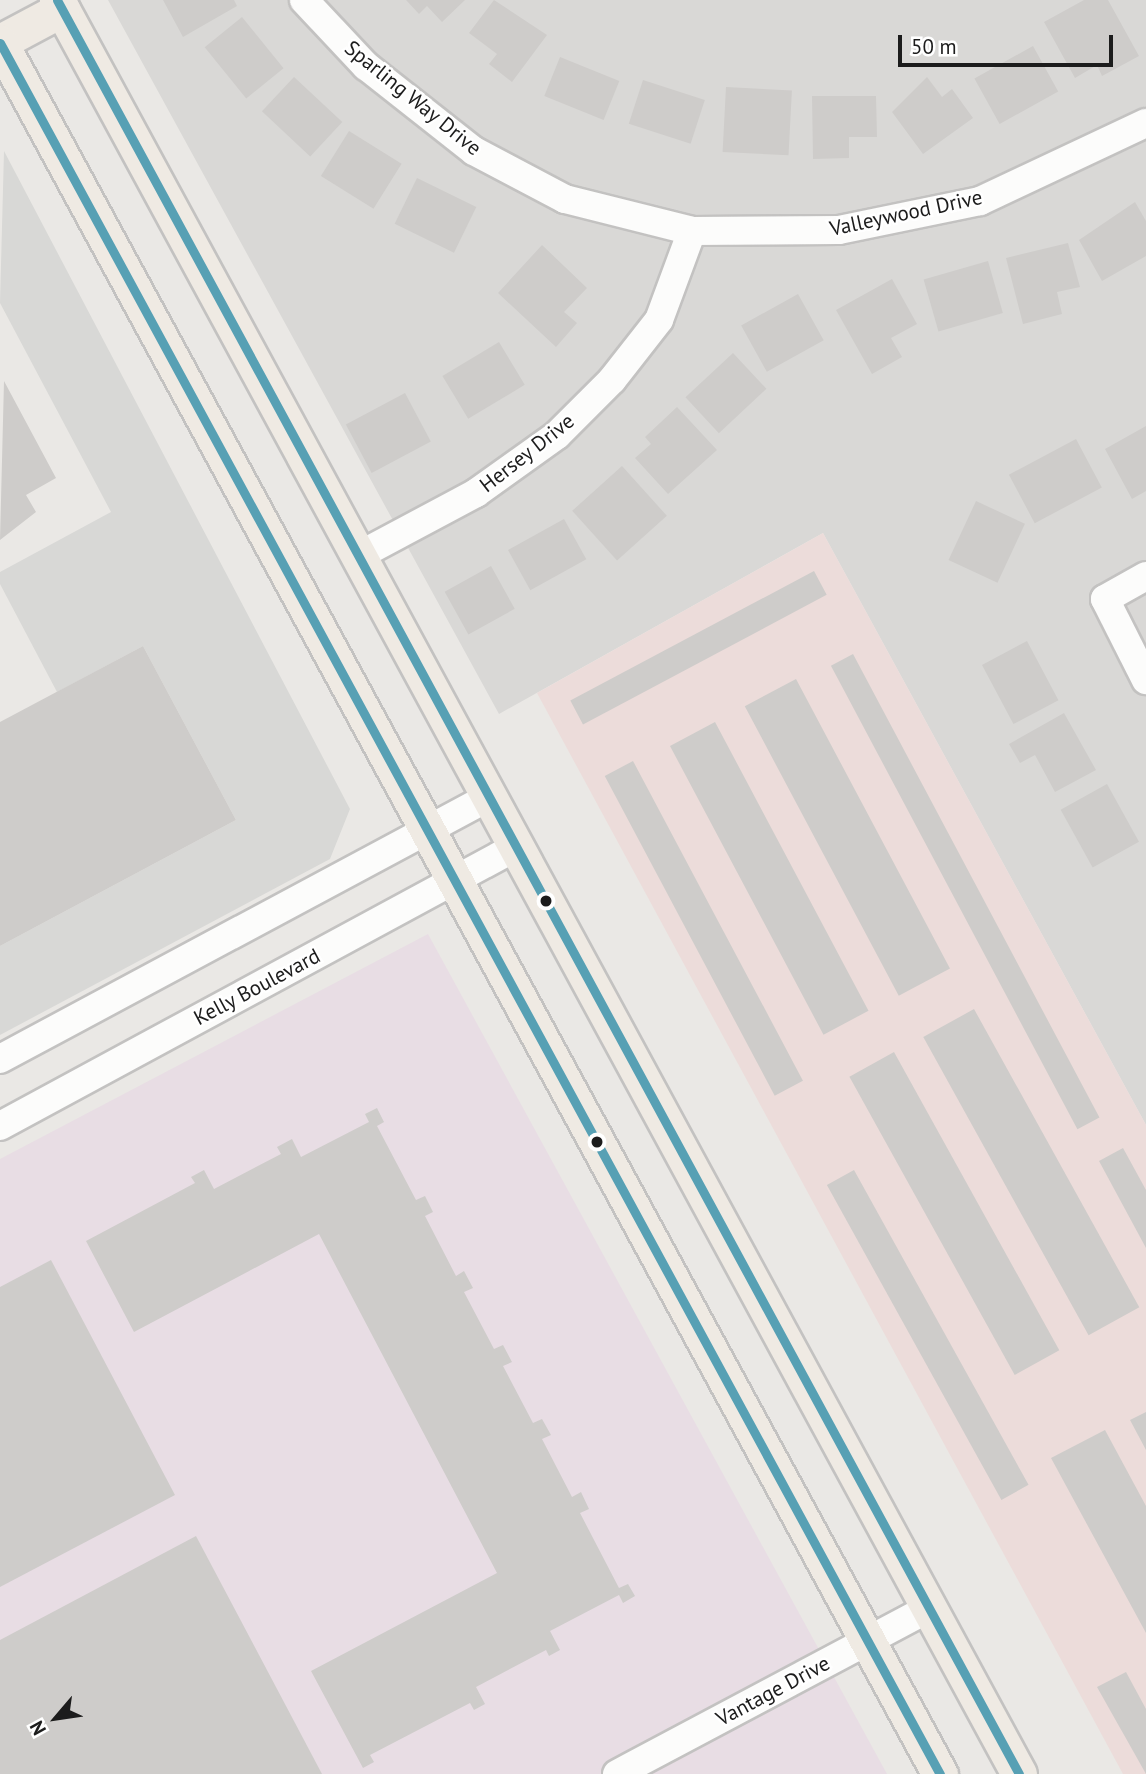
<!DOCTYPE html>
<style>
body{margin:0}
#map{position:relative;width:1146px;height:1774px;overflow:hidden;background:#eae8e5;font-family:"PT Sans",sans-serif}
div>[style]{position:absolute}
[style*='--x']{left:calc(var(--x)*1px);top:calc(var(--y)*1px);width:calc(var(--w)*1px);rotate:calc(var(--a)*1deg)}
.residential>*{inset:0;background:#d9d8d6}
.commercial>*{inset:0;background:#ecdcda}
.industrial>*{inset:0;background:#e8dde4}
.religious>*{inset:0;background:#d8d8d6}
.building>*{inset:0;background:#ceccca;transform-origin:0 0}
.roads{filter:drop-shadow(2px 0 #c3c2c1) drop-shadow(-2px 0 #c3c2c1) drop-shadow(0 2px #c3c2c1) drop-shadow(0 -2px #c3c2c1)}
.minor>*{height:28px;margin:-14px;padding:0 14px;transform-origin:14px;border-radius:14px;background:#fcfcfb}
.major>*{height:35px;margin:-17.5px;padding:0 17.5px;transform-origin:17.5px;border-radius:17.5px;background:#efeae3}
.bus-1>*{height:9px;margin:-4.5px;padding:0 4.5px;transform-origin:4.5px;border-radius:4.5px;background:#57a0b4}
.dots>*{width:19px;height:19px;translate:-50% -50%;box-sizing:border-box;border:4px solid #fff;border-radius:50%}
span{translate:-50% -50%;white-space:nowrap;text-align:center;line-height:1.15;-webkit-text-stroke:5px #fff;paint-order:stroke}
.street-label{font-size:21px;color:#1c1c1c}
.north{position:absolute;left:21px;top:1683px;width:70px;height:70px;-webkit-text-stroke:5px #fff;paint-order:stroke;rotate:241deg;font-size:19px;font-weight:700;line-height:28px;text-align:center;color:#1c1c1c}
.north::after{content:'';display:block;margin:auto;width:24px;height:32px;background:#1c1c1c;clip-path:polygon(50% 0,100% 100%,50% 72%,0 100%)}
.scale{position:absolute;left:898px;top:35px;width:215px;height:32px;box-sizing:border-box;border:4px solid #1c1c1c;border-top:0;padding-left:9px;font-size:21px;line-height:24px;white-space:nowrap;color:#1c1c1c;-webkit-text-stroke:5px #fff;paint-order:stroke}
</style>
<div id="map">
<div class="residential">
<i style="clip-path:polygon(108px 0,1146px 0,1146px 1125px,823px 533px,499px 714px)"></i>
</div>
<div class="commercial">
<i style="clip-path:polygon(823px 533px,1146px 1125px,1146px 1774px,1123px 1774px,537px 693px)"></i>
</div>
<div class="industrial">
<i style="clip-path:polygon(428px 934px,887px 1774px,0 1774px,0 1159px)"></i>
</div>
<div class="religious">
<i style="clip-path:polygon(4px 151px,350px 809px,330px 859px,0 1035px,0 946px,236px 820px,143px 646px,57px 692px,0 584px,0 572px,111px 512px,0 303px)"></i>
</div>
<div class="building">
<i style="clip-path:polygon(163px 0,234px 0,237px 6px,183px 37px)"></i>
<i style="clip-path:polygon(406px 0,465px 0,442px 22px,427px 6px,419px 14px)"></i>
<i style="clip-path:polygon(494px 0,547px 35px,512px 82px,489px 64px,497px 54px,469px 33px)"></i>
<i style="clip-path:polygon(1084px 0,1108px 0,1139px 56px,1102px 76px,1097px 65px,1075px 78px,1044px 22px)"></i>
<i style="left:242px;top:17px;width:66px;height:48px;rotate:51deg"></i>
<i style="left:1033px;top:46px;width:52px;height:67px;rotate:61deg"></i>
<i style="left:560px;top:57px;width:64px;height:42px;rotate:22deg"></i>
<i style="left:294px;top:77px;width:66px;height:47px;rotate:43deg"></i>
<i style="clip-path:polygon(927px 77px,942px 97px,952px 89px,973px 118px,923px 154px,892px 112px)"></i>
<i style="left:643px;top:80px;width:65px;height:46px;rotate:18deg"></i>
<i style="left:726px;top:87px;width:66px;height:65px;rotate:3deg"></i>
<i style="clip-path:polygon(812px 96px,876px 96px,877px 137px,849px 137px,849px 158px,813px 159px)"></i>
<i style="left:349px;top:131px;width:62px;height:53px;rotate:32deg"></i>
<i style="left:417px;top:178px;width:66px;height:51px;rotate:26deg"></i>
<i style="clip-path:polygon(1135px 202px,1146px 221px,1146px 256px,1102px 281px,1079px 240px)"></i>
<i style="clip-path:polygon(1068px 243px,1080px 287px,1057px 292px,1062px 314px,1023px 324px,1006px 258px)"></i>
<i style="clip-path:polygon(542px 245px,587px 288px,564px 312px,577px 323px,556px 347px,498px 293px)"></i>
<i style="left:988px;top:261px;width:54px;height:67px;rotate:74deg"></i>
<i style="clip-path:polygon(892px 279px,917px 324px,891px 338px,902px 357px,872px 374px,836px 310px)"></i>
<i style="left:798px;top:294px;width:53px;height:65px;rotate:61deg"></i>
<i style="left:499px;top:342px;width:50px;height:66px;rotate:59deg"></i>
<i style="left:733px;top:353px;width:49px;height:65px;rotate:47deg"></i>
<i style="clip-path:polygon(4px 381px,56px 478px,26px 495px,36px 512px,0 540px)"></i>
<i style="left:405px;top:393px;width:55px;height:67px;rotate:62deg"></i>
<i style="clip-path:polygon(677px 407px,717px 450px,668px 494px,635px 458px,651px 444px,645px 437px)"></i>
<i style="clip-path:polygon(1146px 426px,1146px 491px,1132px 499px,1105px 449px)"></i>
<i style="left:1076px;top:439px;width:55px;height:76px;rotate:62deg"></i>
<i style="left:622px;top:466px;width:67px;height:67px;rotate:48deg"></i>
<i style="left:976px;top:501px;width:54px;height:65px;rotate:25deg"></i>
<i style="left:564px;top:519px;width:46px;height:64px;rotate:61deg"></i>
<i style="left:491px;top:566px;width:49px;height:53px;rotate:61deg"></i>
<i style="left:814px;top:571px;width:27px;height:276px;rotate:62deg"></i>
<i style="left:1027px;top:641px;width:67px;height:51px;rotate:62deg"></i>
<i style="clip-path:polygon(143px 646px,236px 820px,0 946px,0 722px)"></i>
<i style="left:853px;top:654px;width:525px;height:25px;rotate:62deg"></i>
<i style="left:796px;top:679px;width:328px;height:58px;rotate:62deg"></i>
<i style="clip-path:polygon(1064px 713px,1096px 770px,1055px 792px,1035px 755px,1020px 763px,1009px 744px)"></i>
<i style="left:715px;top:722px;width:327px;height:51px;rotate:62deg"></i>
<i style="left:633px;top:761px;width:362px;height:32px;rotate:62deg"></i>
<i style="left:1107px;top:784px;width:66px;height:53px;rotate:61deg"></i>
<i style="left:974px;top:1009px;width:341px;height:58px;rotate:61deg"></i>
<i style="left:894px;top:1052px;width:341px;height:51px;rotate:61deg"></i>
<i style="clip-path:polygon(377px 1108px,384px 1122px,377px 1126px,416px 1200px,425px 1196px,433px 1212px,425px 1216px,456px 1276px,464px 1271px,473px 1288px,464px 1292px,494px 1349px,503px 1345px,512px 1362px,503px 1366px,533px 1423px,542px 1419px,551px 1435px,542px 1439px,572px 1497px,581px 1492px,589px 1509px,580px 1513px,619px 1588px,628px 1584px,635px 1596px,623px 1603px,619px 1595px,550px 1631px,560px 1650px,549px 1656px,546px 1650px,476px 1687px,485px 1704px,474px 1710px,470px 1703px,370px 1755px,374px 1762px,363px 1768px,311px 1671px,497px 1573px,319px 1234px,134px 1332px,86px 1241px,195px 1183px,191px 1177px,204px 1170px,214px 1189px,281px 1154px,277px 1147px,292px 1139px,301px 1157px,369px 1122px,365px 1114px)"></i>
<i style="clip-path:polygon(1123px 1148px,1146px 1190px,1146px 1248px,1099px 1161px)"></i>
<i style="left:854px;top:1170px;width:360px;height:31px;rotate:61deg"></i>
<i style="clip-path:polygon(51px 1260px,175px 1495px,0 1587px,0 1287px)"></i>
<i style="clip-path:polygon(1146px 1412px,1146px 1450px,1130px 1420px)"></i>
<i style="clip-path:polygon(1105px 1430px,1146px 1506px,1146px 1633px,1051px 1458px)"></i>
<i style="clip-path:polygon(196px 1536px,322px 1774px,0 1774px,0 1640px)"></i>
<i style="clip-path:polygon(1126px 1672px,1146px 1709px,1146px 1774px,1097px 1687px)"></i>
</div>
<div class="roads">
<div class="minor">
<i style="--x:304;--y:0;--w:91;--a:46.8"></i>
<i style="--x:366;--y:66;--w:137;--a:38.2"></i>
<i style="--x:474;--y:151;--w:103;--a:27.8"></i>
<i style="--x:565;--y:199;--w:131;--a:14.1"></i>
<i style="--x:692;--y:231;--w:147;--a:-0.4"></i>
<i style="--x:839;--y:230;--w:144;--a:-11.6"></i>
<i style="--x:980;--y:201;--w:183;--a:-25.2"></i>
<i style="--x:358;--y:556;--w:134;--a:-28.1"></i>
<i style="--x:476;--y:493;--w:100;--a:-35.6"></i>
<i style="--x:557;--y:435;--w:78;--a:-45"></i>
<i style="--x:612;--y:380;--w:76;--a:-51.9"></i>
<i style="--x:659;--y:320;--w:95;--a:-69.7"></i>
<i style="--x:1146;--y:576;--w:47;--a:150.7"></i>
<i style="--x:1105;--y:599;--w:91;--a:63.2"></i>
<i style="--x:0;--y:1059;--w:553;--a:-28.19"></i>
<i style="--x:0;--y:1126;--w:584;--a:-28.41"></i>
<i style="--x:617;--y:1774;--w:353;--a:-28"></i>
</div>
<div class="major">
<i style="--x:57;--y:0;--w:2018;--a:61.53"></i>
<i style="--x:0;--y:42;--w:70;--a:-28"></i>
<i style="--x:0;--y:43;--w:1970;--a:61.5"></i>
</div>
</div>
<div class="bus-1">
<i style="--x:57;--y:0;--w:2018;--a:61.53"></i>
<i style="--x:0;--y:43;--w:1970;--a:61.5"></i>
</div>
<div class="dots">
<i style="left:546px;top:901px;background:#1c1c1c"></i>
<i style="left:597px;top:1142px;background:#1c1c1c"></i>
</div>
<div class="street-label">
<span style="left:413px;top:98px;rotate:39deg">Sparling Way Drive</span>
<span style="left:906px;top:213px;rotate:-12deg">Valleywood Drive</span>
<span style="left:527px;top:453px;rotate:-38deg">Hersey Drive</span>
<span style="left:257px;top:987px;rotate:-28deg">Kelly Boulevard</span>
<span style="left:773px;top:1691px;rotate:-28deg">Vantage Drive</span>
</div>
<div class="north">N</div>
<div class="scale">50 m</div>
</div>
